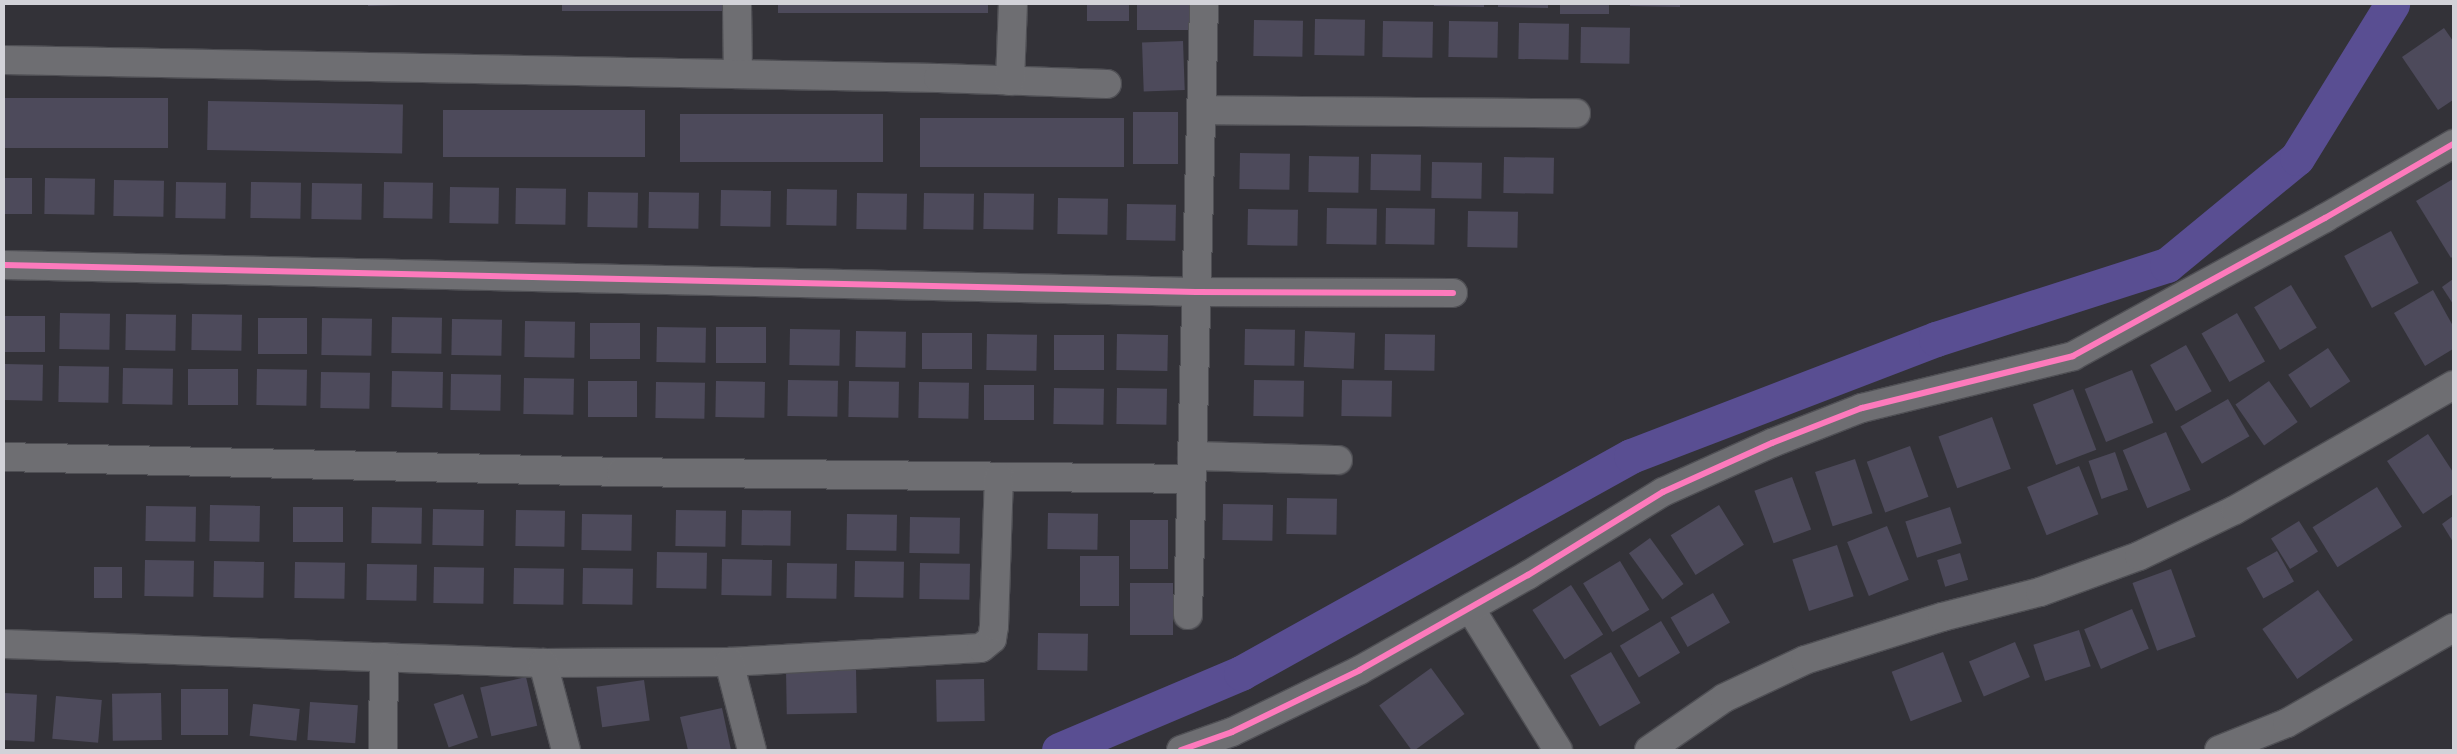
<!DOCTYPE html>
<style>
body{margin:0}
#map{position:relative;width:2457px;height:754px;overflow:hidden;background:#333238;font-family:"Source Sans 3",sans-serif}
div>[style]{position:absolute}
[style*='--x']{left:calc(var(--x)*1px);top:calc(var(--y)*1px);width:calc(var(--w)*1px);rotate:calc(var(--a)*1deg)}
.canal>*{height:35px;margin:-17.5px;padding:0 17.5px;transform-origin:17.5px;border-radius:17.5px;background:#594e92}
.building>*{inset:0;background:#4d4a5b;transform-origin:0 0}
.roads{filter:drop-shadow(1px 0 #4f4f54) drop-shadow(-1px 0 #4f4f54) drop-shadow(0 1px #4f4f54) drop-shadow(0 -1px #4f4f54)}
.minor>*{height:28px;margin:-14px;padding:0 14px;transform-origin:14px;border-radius:14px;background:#6e6e72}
.cycleway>*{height:6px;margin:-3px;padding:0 3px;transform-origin:3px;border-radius:3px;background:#fd7abc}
span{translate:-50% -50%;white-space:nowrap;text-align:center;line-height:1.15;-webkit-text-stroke:5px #31303a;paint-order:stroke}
.frame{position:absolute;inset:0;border:5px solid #d2d2d8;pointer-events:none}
</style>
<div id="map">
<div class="canal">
<i style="--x:1059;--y:750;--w:198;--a:-22.9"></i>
<i style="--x:1241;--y:673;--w:446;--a:-29.1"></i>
<i style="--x:1631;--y:456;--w:327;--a:-21"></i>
<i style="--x:1936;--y:339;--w:243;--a:-17.8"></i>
<i style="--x:2167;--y:265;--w:168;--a:-39.5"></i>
<i style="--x:2297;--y:158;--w:181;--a:-58.3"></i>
</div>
<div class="building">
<i style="clip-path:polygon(368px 4px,402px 4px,402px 5px,368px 6px)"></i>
<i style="left:562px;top:4px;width:165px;height:7px"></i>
<i style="left:778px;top:4px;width:210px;height:9px"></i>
<i style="left:1087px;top:4px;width:42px;height:17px"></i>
<i style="left:1137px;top:4px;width:52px;height:26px"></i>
<i style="clip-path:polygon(1434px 4px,1484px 4px,1484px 7px,1434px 6px)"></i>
<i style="clip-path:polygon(1498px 4px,1548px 4px,1548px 8px,1498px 7px)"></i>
<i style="left:1560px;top:4px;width:49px;height:10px"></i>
<i style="clip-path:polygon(1630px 4px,1680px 4px,1680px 7px,1630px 6px)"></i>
<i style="left:1315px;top:19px;width:50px;height:36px;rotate:1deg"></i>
<i style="left:1254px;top:20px;width:49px;height:36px;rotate:1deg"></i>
<i style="left:1383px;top:21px;width:50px;height:36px;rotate:1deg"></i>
<i style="left:1449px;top:21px;width:49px;height:36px;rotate:1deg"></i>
<i style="left:1519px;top:23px;width:50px;height:36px;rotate:1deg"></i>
<i style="left:1581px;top:27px;width:49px;height:36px;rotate:1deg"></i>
<i style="clip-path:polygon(2444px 28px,2453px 41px,2453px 100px,2438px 110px,2402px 57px)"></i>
<i style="left:1183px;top:41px;width:49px;height:41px;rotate:88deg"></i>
<i style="left:4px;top:98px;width:164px;height:50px"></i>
<i style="left:208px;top:101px;width:195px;height:49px;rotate:1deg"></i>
<i style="left:443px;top:110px;width:202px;height:47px"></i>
<i style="left:1133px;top:112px;width:45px;height:52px"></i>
<i style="left:680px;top:114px;width:203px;height:48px"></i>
<i style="left:920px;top:118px;width:204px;height:49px"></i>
<i style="left:1240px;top:153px;width:50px;height:36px;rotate:1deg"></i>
<i style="left:1371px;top:154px;width:50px;height:36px;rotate:1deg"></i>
<i style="left:1309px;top:156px;width:50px;height:36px;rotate:1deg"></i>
<i style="left:1504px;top:157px;width:50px;height:36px;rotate:1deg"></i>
<i style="left:1432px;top:162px;width:50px;height:36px;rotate:1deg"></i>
<i style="left:4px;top:178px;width:28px;height:36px"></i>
<i style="left:45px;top:178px;width:50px;height:36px;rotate:1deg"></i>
<i style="clip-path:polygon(2453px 179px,2453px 256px,2451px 258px,2416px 201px)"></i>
<i style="left:114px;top:180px;width:50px;height:36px;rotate:1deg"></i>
<i style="left:176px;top:182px;width:50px;height:36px;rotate:1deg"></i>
<i style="left:251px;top:182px;width:50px;height:36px;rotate:1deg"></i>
<i style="left:384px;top:182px;width:49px;height:36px;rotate:1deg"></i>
<i style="left:312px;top:183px;width:50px;height:36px;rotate:1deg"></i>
<i style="left:450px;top:187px;width:49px;height:36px;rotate:1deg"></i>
<i style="left:516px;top:188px;width:50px;height:36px;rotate:1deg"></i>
<i style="left:787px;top:189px;width:50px;height:36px;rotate:1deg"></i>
<i style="left:721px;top:190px;width:50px;height:36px;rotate:1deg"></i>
<i style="left:588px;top:192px;width:50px;height:35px;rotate:1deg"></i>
<i style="left:649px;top:192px;width:50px;height:36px;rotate:1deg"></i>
<i style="left:857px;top:193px;width:50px;height:36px;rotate:1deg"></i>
<i style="left:924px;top:193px;width:50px;height:36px;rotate:1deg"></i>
<i style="left:984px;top:193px;width:50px;height:36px;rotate:1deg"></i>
<i style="left:1058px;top:198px;width:50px;height:36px;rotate:1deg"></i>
<i style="left:1127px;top:204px;width:49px;height:36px;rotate:1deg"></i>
<i style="left:1327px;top:208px;width:50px;height:36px;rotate:1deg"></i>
<i style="left:1386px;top:208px;width:49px;height:36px;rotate:1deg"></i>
<i style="left:1248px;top:209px;width:50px;height:36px;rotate:1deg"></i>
<i style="left:1468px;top:211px;width:50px;height:36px;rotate:1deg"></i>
<i style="left:2391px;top:231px;width:59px;height:53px;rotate:62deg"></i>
<i style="clip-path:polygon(2453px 279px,2453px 304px,2442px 287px)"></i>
<i style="left:2291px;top:285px;width:50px;height:43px;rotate:59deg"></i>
<i style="clip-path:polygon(2433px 290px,2453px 326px,2453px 349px,2425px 366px,2394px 313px)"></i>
<i style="left:60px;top:313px;width:50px;height:36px;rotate:1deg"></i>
<i style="left:2237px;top:313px;width:56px;height:41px;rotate:60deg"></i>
<i style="left:126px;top:314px;width:50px;height:36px;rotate:1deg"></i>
<i style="left:192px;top:314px;width:50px;height:36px;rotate:1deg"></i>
<i style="left:4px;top:316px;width:41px;height:36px"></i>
<i style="left:392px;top:317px;width:50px;height:36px;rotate:1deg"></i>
<i style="left:258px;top:318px;width:49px;height:36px"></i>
<i style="left:322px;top:318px;width:50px;height:37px;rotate:1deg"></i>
<i style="left:452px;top:319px;width:50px;height:36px;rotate:1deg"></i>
<i style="left:525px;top:321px;width:50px;height:36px;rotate:1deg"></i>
<i style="left:590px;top:323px;width:50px;height:36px"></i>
<i style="left:657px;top:327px;width:49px;height:35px;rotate:1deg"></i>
<i style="left:716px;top:327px;width:50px;height:36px"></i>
<i style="left:790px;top:329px;width:50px;height:36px;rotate:1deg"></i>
<i style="left:1245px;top:329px;width:50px;height:36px;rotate:1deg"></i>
<i style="left:856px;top:331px;width:50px;height:36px;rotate:1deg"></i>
<i style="left:1305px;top:331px;width:50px;height:36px;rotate:2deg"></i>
<i style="left:922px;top:333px;width:50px;height:36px"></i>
<i style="left:987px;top:334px;width:50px;height:36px;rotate:1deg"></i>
<i style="left:1117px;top:334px;width:51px;height:36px;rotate:1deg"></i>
<i style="left:1385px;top:334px;width:50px;height:36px;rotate:1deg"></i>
<i style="left:1054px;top:335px;width:50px;height:35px"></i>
<i style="left:2186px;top:345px;width:53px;height:41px;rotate:61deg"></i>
<i style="left:2328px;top:348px;width:40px;height:48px;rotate:56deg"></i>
<i style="left:4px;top:364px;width:39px;height:36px;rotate:1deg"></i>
<i style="left:59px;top:366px;width:50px;height:36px;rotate:1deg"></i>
<i style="left:123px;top:368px;width:50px;height:36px;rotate:1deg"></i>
<i style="left:188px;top:369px;width:50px;height:36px"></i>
<i style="left:257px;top:369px;width:50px;height:36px;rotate:1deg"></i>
<i style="left:2132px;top:370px;width:57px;height:51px;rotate:68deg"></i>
<i style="left:392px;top:371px;width:51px;height:36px;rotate:1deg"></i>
<i style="left:321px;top:372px;width:49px;height:36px;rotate:1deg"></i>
<i style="left:451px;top:374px;width:50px;height:36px;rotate:1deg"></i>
<i style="left:524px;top:378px;width:50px;height:36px;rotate:1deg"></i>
<i style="left:788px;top:380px;width:50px;height:36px;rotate:1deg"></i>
<i style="left:1254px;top:380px;width:50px;height:36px;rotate:1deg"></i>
<i style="left:1342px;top:380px;width:50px;height:36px;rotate:1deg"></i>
<i style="left:588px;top:381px;width:49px;height:36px"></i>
<i style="left:716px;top:381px;width:49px;height:36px;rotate:1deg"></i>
<i style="left:849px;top:381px;width:50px;height:36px;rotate:1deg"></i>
<i style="left:2269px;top:381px;width:50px;height:41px;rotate:55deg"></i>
<i style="left:656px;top:382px;width:49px;height:36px;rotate:1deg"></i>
<i style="left:919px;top:382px;width:50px;height:36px;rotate:1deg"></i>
<i style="left:984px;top:385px;width:50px;height:35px"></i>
<i style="left:1054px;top:388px;width:50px;height:36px;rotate:1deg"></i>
<i style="left:1117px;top:388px;width:50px;height:36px;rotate:1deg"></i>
<i style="left:2073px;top:389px;width:65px;height:43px;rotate:69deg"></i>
<i style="left:2228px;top:399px;width:43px;height:55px;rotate:60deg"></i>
<i style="left:1992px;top:417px;width:55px;height:57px;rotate:70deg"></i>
<i style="left:2166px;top:432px;width:63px;height:47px;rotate:67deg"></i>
<i style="clip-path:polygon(2428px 434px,2453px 472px,2453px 494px,2423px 514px,2387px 461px)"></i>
<i style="left:1910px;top:446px;width:54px;height:46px;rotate:70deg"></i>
<i style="left:2115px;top:452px;width:40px;height:28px;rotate:71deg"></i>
<i style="left:1855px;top:459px;width:57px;height:42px;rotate:72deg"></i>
<i style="left:2079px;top:466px;width:52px;height:56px;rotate:68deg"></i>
<i style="left:1792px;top:477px;width:56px;height:40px;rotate:70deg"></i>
<i style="left:2377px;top:487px;width:47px;height:76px;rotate:58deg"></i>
<i style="left:1287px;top:498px;width:50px;height:36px;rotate:1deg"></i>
<i style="left:1223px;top:504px;width:50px;height:36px;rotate:1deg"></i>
<i style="left:210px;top:505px;width:50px;height:36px;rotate:1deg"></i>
<i style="left:1719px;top:505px;width:47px;height:57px;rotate:58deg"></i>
<i style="left:146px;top:506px;width:50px;height:35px;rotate:1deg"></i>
<i style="left:293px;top:507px;width:50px;height:35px"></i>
<i style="left:372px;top:507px;width:50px;height:36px;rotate:1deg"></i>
<i style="left:1950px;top:507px;width:38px;height:47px;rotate:72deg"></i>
<i style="left:433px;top:509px;width:51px;height:36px;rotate:1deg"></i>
<i style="left:516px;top:510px;width:49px;height:36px;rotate:1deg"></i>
<i style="left:676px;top:510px;width:50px;height:36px;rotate:1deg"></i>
<i style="left:742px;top:510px;width:49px;height:35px;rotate:1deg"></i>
<i style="left:1048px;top:513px;width:50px;height:36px;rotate:1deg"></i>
<i style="left:582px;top:514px;width:50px;height:36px;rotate:1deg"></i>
<i style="left:847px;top:514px;width:50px;height:36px;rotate:1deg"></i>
<i style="clip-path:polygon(2453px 516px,2453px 542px,2442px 524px)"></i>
<i style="left:910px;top:517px;width:50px;height:36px;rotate:1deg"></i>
<i style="left:1168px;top:520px;width:49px;height:38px;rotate:90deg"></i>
<i style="left:2299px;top:521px;width:36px;height:33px;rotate:58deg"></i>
<i style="left:1887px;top:526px;width:58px;height:43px;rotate:68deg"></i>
<i style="left:1650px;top:538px;width:57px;height:26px;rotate:54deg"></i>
<i style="left:1837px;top:545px;width:54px;height:47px;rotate:72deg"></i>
<i style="left:2277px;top:551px;width:35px;height:35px;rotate:61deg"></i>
<i style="left:657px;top:552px;width:50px;height:36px;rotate:1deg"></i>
<i style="left:1960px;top:553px;width:28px;height:24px;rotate:73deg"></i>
<i style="left:1080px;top:556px;width:39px;height:50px"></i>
<i style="left:722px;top:559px;width:50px;height:36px;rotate:1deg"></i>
<i style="left:145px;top:560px;width:49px;height:36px;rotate:1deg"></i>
<i style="left:214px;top:561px;width:50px;height:36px;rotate:1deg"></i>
<i style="left:855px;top:561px;width:49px;height:36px;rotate:1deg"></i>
<i style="left:1620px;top:561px;width:57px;height:43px;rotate:59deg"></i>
<i style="left:295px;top:562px;width:50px;height:36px;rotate:1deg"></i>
<i style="left:787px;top:563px;width:50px;height:35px;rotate:1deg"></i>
<i style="left:920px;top:563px;width:50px;height:36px;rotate:1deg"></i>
<i style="left:367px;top:564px;width:50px;height:36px;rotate:1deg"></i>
<i style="left:94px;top:567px;width:28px;height:31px"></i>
<i style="left:434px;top:567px;width:50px;height:36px;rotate:1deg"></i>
<i style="left:514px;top:568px;width:50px;height:36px;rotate:1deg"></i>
<i style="left:583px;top:568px;width:50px;height:36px;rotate:1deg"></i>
<i style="left:2171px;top:569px;width:72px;height:41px;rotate:70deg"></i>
<i style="left:1130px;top:583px;width:43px;height:52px"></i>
<i style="left:1571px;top:585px;width:59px;height:46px;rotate:57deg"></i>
<i style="left:2318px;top:590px;width:61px;height:68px;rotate:55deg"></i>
<i style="left:1713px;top:593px;width:34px;height:49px;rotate:60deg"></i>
<i style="left:2132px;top:609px;width:43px;height:52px;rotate:67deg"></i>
<i style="left:1661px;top:621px;width:37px;height:48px;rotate:59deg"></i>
<i style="left:2079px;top:630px;width:38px;height:48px;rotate:72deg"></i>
<i style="left:1038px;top:633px;width:50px;height:37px;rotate:1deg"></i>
<i style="left:2015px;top:642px;width:38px;height:50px;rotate:67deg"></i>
<i style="left:1611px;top:652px;width:59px;height:47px;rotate:60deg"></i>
<i style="left:1943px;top:652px;width:53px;height:55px;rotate:69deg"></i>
<i style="left:1431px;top:668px;width:57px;height:64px;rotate:54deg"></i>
<i style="left:856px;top:669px;width:44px;height:70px;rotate:89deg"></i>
<i style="left:526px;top:677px;width:50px;height:47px;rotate:77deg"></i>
<i style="left:984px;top:679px;width:42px;height:48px;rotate:89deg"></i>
<i style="left:644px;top:680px;width:41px;height:48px;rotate:82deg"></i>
<i style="left:181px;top:689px;width:47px;height:46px"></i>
<i style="left:4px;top:693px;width:33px;height:47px;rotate:3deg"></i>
<i style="left:161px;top:693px;width:47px;height:49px;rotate:89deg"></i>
<i style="left:463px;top:694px;width:46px;height:31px;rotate:71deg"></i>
<i style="left:56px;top:696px;width:46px;height:43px;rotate:5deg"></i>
<i style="left:310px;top:702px;width:48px;height:38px;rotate:4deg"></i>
<i style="left:253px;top:704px;width:47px;height:32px;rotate:6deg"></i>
<i style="clip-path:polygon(722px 708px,731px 750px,688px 750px,680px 717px)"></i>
</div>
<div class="roads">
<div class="minor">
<i style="--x:737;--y:4;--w:70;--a:89.2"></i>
<i style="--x:4;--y:60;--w:934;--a:1.1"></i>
<i style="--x:938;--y:78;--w:169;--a:2"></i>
<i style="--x:1010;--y:81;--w:77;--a:-87.8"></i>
<i style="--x:1201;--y:110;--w:375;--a:0.5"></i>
<i style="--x:4;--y:265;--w:1192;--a:1.3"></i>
<i style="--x:1196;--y:292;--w:257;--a:0.2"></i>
<i style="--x:1192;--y:456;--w:146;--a:1.6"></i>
<i style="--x:4;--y:457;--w:617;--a:1.39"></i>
<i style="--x:621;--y:472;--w:570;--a:0.7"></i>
<i style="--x:1470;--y:608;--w:167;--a:58.2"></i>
<i style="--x:1188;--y:615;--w:611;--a:-88.5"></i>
<i style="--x:4;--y:644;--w:539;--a:2.02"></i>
<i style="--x:543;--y:663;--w:186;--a:-0.3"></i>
<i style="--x:729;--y:662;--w:252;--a:-3.2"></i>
<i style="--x:981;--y:648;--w:14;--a:-39"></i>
<i style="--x:992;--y:639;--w:13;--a:-81"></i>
<i style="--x:994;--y:626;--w:149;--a:-88.1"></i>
<i style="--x:729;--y:662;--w:91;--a:75.4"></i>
<i style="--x:543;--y:663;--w:90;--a:75.2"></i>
<i style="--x:383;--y:750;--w:93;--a:-89.4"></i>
<i style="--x:1181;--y:750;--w:54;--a:-19.4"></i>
<i style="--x:1232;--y:732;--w:142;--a:-25.8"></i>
<i style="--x:1360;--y:670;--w:193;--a:-29.5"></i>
<i style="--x:1528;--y:575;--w:158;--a:-31.6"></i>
<i style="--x:1663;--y:492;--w:120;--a:-24.2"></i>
<i style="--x:1772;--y:443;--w:97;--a:-21.3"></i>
<i style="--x:1862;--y:408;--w:217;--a:-13.8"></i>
<i style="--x:2073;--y:356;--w:287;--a:-28.7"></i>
<i style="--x:2325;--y:218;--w:148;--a:-30"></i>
<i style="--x:1649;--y:750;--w:91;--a:-34.7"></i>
<i style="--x:1724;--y:698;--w:89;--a:-25.1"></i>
<i style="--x:1805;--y:660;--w:144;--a:-17.4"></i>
<i style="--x:1942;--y:617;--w:101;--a:-14.3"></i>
<i style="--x:2040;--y:592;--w:105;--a:-20"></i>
<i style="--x:2139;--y:556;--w:106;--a:-25.6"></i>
<i style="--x:2235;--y:510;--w:251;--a:-29.8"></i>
<i style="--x:2219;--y:750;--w:73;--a:-21.7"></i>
<i style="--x:2287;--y:723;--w:191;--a:-29.8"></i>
</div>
</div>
<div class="cycleway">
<i style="--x:4;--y:265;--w:1192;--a:1.3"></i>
<i style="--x:1196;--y:292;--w:257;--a:0.2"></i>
<i style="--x:1181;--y:750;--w:54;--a:-19.4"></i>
<i style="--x:1232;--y:732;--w:142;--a:-25.8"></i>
<i style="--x:1360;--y:670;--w:193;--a:-29.5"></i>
<i style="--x:1528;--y:575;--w:158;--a:-31.6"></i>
<i style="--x:1663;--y:492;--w:120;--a:-24.2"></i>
<i style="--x:1772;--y:443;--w:97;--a:-21.3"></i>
<i style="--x:1862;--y:408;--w:217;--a:-13.8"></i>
<i style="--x:2073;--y:356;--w:287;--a:-28.7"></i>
<i style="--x:2325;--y:218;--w:148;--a:-30"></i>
</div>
<div class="frame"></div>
</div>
